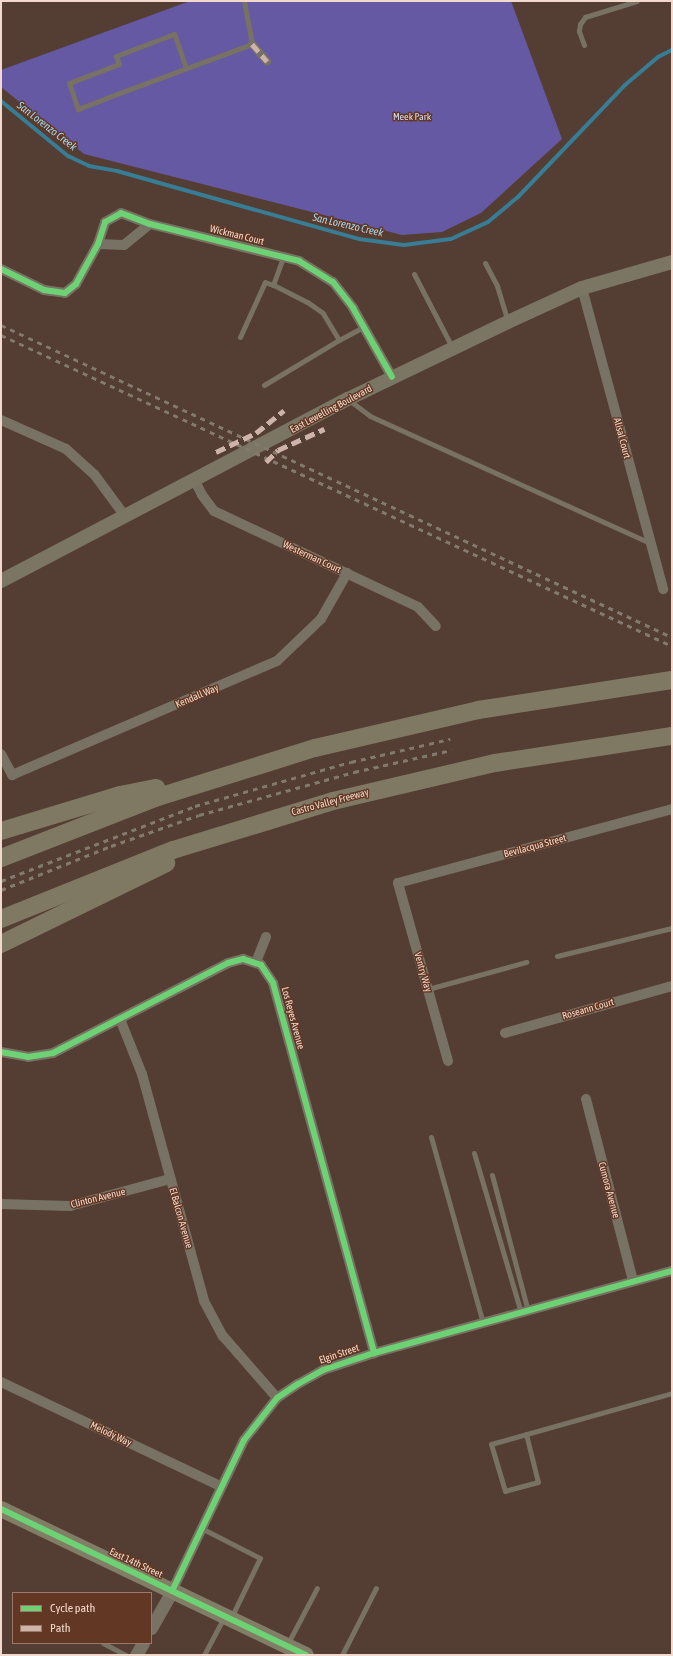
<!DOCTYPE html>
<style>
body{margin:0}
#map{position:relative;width:673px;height:1656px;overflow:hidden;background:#543d32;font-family:"Asap Condensed",sans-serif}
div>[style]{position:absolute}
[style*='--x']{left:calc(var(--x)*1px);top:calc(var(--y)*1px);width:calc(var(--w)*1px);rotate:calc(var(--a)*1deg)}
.green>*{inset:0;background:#6459a2}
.stream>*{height:4px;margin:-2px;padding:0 2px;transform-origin:2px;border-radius:2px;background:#387d96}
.service>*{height:5px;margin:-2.5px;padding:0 2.5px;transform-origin:2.5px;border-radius:2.5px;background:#787264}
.pedestrian>*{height:8px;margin:-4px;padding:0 4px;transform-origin:4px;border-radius:4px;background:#787264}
.minor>*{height:10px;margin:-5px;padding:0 5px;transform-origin:5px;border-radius:5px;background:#787264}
.tertiary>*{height:13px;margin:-6.5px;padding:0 6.5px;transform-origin:6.5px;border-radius:6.5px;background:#787264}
.secondary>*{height:14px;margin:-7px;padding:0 7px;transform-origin:7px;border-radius:7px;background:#7a7663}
.primary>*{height:16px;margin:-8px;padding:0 8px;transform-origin:8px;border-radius:8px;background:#827d67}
.motorway>*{height:18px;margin:-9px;padding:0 9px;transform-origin:9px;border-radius:9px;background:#7f7862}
.rail>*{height:3px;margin-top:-1.5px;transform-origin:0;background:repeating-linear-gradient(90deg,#827a6f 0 5px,transparent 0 10px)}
.quiet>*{height:5px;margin-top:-2.5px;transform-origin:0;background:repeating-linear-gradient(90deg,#ceb3a9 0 10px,transparent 0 15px)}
.cycleway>*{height:6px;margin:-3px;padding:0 3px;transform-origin:3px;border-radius:3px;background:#6cd273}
span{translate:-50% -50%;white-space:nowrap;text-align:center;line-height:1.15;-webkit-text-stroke:3px #623824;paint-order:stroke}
.park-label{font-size:10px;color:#dcdcf6}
.street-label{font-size:10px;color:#f3d9cd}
.water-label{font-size:11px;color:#9ed9f3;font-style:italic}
.frame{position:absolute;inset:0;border:2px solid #f3d9cd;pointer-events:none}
.legend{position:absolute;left:12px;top:1592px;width:140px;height:52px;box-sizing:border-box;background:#623824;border:1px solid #9c7868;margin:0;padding:5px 7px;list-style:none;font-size:12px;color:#f3d9cd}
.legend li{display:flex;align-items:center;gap:8px;height:20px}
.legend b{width:20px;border:1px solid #9c7868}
</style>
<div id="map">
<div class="green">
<i style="clip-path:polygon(190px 1px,511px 1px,562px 139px,481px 213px,442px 232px,402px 235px,84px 154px,1px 87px,1px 70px)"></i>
</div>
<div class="stream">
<i style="--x:1;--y:101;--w:87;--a:39.4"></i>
<i style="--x:68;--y:156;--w:23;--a:25"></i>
<i style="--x:89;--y:166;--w:28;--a:10"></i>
<i style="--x:117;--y:171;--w:251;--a:15.7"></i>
<i style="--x:359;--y:239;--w:45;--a:7.6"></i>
<i style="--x:404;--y:245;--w:47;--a:-7.3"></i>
<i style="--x:451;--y:239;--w:41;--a:-24.7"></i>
<i style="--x:488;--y:222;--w:39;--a:-40"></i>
<i style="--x:518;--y:197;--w:155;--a:-46.3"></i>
<i style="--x:625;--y:85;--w:43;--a:-40.3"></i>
<i style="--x:658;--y:57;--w:16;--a:-27"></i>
</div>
<div class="service">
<i style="--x:584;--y:45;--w:15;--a:-110"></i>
<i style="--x:579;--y:31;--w:7;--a:-82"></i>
<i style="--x:580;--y:24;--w:9;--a:-54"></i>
<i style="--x:585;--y:17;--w:54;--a:-17.1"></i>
<i style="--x:186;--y:68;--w:36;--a:-109"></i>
<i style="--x:174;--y:34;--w:62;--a:159.2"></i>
<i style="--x:116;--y:56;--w:9;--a:69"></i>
<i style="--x:119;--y:64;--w:53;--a:159.2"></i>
<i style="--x:69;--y:83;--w:28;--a:71"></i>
<i style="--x:78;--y:109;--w:30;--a:-21"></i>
<i style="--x:106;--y:98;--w:156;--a:-20.3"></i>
<i style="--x:252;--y:44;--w:44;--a:-100.5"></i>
<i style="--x:485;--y:263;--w:26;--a:62"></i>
<i style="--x:497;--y:286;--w:37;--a:73"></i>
<i style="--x:414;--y:274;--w:82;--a:62.5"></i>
<i style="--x:240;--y:337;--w:60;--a:-65.6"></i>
<i style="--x:265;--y:282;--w:9;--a:21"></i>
<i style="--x:339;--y:340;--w:27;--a:-28"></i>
<i style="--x:264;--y:385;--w:87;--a:-31"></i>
<i style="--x:339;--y:340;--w:31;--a:-121"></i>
<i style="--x:323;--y:313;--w:19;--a:-145"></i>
<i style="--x:307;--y:302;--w:38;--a:-153"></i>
<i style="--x:273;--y:285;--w:30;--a:-70"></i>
<i style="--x:349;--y:400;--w:26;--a:37"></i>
<i style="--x:370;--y:416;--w:307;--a:24.4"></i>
<i style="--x:557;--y:956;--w:118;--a:-13.7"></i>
<i style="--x:428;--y:989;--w:102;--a:-15.4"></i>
<i style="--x:431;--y:1137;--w:193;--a:74.4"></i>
<i style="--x:474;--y:1153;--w:167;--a:73.6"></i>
<i style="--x:492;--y:1175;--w:141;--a:75.2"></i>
<i style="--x:526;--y:1434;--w:49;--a:76"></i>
<i style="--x:538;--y:1482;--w:34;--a:165"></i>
<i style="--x:505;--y:1491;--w:49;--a:-106.6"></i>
<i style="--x:491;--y:1444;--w:188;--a:-15.7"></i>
<i style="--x:201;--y:1528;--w:66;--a:27"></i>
<i style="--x:260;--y:1558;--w:64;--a:115.8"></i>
<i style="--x:103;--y:1643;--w:26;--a:28"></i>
<i style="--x:288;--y:1643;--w:62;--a:-62.2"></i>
<i style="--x:204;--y:1655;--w:43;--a:-62.2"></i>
<i style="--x:342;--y:1655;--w:75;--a:-63.1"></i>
</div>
<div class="pedestrian">
<i style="--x:252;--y:44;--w:23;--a:49"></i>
</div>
<div class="minor">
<i style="--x:98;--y:244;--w:26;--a:2"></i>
<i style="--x:124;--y:245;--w:33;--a:-39"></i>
<i style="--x:1;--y:269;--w:48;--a:26"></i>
<i style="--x:44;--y:290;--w:21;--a:8"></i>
<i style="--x:65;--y:293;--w:14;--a:-39"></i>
<i style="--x:76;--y:284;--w:46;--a:-61.2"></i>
<i style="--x:98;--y:244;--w:23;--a:-72"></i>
<i style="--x:105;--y:222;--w:18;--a:-29"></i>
<i style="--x:121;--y:213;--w:31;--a:21"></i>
<i style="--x:150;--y:224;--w:154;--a:13.9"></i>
<i style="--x:299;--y:261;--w:40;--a:32"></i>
<i style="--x:333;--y:282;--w:33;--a:52"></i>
<i style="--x:353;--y:308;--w:79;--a:60.5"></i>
<i style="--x:582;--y:288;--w:312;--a:74.9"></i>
<i style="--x:1;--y:420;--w:71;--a:24"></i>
<i style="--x:66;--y:449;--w:38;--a:42"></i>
<i style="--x:94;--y:474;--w:52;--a:53.6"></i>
<i style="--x:195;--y:481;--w:16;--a:63"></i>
<i style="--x:202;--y:495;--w:20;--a:53"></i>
<i style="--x:214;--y:511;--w:225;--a:25.2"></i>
<i style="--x:418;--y:607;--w:26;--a:47"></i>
<i style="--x:1;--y:754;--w:24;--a:62"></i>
<i style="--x:12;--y:775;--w:288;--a:-23.3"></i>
<i style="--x:277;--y:661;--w:61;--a:-43.7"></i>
<i style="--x:321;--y:619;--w:53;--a:-60.5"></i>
<i style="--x:256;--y:962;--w:27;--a:-68"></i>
<i style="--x:120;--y:1019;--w:59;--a:68.2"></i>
<i style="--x:142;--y:1074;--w:235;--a:74.7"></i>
<i style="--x:204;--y:1301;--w:40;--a:62"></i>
<i style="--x:223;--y:1336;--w:82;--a:48.9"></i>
<i style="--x:505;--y:1033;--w:173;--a:-15.7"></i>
<i style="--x:1;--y:1052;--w:27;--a:10"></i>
<i style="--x:28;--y:1057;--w:25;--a:-9"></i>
<i style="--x:53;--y:1053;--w:197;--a:-27.2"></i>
<i style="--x:228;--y:963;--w:16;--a:-15"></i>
<i style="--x:243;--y:959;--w:19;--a:18"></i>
<i style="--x:261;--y:965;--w:22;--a:56"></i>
<i style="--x:273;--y:983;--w:384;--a:74.7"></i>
<i style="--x:448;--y:1061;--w:185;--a:-105.7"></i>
<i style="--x:398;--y:883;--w:284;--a:-15.1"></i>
<i style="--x:586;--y:1099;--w:188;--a:75.5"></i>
<i style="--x:1;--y:1204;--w:69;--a:1.7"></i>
<i style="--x:70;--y:1206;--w:104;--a:-15.1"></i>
<i style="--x:1;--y:1382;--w:242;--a:25.4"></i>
<i style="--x:172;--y:1591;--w:167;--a:-64.5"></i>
<i style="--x:244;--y:1440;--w:53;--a:-51.8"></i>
<i style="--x:277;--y:1398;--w:25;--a:-34"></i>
<i style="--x:298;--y:1384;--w:29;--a:-29"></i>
<i style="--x:323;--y:1370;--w:54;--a:-18.4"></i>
<i style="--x:374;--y:1353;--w:309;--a:-15.4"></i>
</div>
<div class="tertiary">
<i style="--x:151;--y:1628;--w:43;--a:-60.4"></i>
<i style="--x:136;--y:1655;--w:14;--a:-60"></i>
</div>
<div class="secondary">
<i style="--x:1;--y:581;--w:392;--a:-27.7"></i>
<i style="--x:348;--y:399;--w:178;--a:-25.7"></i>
<i style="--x:508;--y:322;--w:81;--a:-24.7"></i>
<i style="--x:582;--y:288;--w:94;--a:-16.1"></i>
</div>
<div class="primary">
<i style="--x:1;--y:1509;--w:338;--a:25.6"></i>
</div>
<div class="motorway">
<i style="--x:1;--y:831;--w:124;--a:-16.8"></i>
<i style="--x:120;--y:795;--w:37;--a:-11"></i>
<i style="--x:1;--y:858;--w:165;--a:-21.3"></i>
<i style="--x:155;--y:798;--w:168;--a:-17.4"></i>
<i style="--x:315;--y:748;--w:167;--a:-13.1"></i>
<i style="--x:478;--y:710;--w:196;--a:-8.8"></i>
<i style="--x:1;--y:919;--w:185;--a:-21.9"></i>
<i style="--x:173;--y:850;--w:167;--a:-17"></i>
<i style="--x:333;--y:801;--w:166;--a:-13.2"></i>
<i style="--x:495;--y:763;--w:179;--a:-8.7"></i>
<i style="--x:1;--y:944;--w:184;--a:-26.1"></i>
</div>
<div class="rail">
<i style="--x:1;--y:325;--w:740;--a:24.94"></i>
<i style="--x:1;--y:335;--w:740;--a:24.87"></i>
<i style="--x:1;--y:881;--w:208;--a:-21.1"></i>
<i style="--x:195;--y:806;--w:162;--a:-15.8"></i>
<i style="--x:351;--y:762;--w:102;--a:-13.1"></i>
<i style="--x:1;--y:890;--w:118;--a:-21.8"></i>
<i style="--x:111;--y:846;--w:93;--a:-19.4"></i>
<i style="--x:199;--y:815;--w:161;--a:-15.5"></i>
<i style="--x:354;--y:772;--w:100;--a:-12.7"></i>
</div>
<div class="quiet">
<i style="--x:252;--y:44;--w:23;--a:49"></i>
<i style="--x:216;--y:452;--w:44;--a:-25.4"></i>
<i style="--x:256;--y:433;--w:36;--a:-39"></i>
<i style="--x:266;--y:462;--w:17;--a:-45"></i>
<i style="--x:278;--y:450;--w:51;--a:-24.5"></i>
</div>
<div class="cycleway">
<i style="--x:1;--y:269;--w:48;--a:26"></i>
<i style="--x:44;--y:290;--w:21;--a:8"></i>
<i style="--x:65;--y:293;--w:14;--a:-39"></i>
<i style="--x:76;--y:284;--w:46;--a:-61.2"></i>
<i style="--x:98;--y:244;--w:23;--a:-72"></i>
<i style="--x:105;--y:222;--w:18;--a:-29"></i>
<i style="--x:121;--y:213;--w:31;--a:21"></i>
<i style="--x:150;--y:224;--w:154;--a:13.9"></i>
<i style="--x:299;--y:261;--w:40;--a:32"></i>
<i style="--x:333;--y:282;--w:33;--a:52"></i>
<i style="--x:353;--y:308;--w:79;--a:60.5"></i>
<i style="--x:1;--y:1052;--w:27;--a:10"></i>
<i style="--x:28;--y:1057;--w:25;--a:-9"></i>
<i style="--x:53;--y:1053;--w:197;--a:-27.2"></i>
<i style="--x:228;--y:963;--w:16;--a:-15"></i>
<i style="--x:243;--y:959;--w:19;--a:18"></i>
<i style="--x:261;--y:965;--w:22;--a:56"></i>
<i style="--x:273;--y:983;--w:384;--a:74.7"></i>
<i style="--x:1;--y:1509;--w:338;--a:25.6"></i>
<i style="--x:172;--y:1591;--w:167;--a:-64.5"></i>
<i style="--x:244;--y:1440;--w:53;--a:-51.8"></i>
<i style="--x:277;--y:1398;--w:25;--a:-34"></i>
<i style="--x:298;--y:1384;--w:29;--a:-29"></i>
<i style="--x:323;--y:1370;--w:54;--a:-18.4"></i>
<i style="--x:374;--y:1353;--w:309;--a:-15.4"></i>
</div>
<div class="park-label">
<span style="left:412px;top:117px">Meek Park</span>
</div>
<div class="street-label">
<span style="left:237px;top:235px;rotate:14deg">Wickman Court</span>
<span style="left:331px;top:409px;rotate:-28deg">East Lewelling Boulevard</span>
<span style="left:622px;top:438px;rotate:75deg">Alisal Court</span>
<span style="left:312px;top:557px;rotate:25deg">Westerman Court</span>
<span style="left:197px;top:696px;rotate:-23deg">Kendall Way</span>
<span style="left:330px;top:802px;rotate:-15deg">Castro Valley Freeway</span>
<span style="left:535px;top:846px;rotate:-15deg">Bevilacqua Street</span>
<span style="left:423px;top:972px;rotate:74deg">Ventry Way</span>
<span style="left:588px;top:1009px;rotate:-16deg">Roseann Court</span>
<span style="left:293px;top:1018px;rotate:75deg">Los Reyes Avenue</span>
<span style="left:609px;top:1190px;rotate:75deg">Cumora Avenue</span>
<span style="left:98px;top:1198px;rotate:-14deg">Clinton Avenue</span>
<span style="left:181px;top:1218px;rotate:74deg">El Balcon Avenue</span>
<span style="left:339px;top:1354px;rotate:-19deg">Elgin Street</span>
<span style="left:111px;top:1434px;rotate:25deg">Melody Way</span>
<span style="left:136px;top:1563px;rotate:25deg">East 14th Street</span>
</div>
<div class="water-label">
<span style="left:47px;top:126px;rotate:38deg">San Lorenzo Creek</span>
<span style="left:348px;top:225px;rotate:13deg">San Lorenzo Creek</span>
</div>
<div class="frame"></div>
<ul class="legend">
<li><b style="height:5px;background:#6cd273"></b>Cycle path</li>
<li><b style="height:5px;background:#ceb3a9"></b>Path</li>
</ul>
</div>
